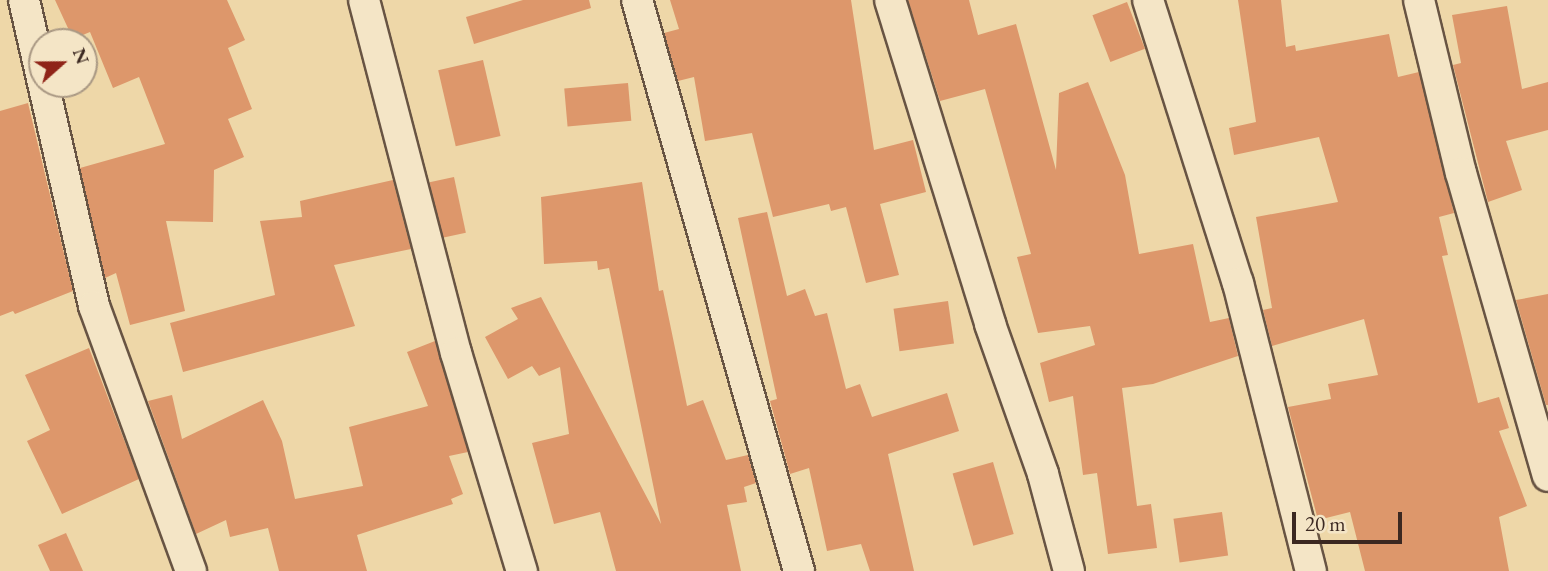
<!DOCTYPE html>
<style>
body{margin:0}
#map{position:relative;width:1548px;height:571px;overflow:hidden;background:#eed7a8;font-family:"EB Garamond",serif}
div>[style]{position:absolute}
[style*='--x']{left:calc(var(--x)*1px);top:calc(var(--y)*1px);width:calc(var(--w)*1px);rotate:calc(var(--a)*1deg)}
.building>*{inset:0;background:#dd976b;transform-origin:0 0}
.roads{filter:drop-shadow(2px 0 #685443) drop-shadow(-2px 0 #685443) drop-shadow(0 2px #685443) drop-shadow(0 -2px #685443)}
.street>*{height:30px;margin:-15px;padding:0 15px;transform-origin:15px;border-radius:15px;background:#f4e5c6}
span{translate:-50% -50%;white-space:nowrap;text-align:center;line-height:1.15;-webkit-text-stroke:6px #f4e5c6;paint-order:stroke}
.north{position:absolute;left:28px;top:28px;width:70px;height:70px;box-sizing:border-box;background:#f4e5c6;border:2px solid #aa9984;border-radius:50%;rotate:69deg;font-size:19px;font-weight:700;line-height:28px;text-align:center;color:#3b2821}
.north::after{content:'';display:block;margin:auto;width:24px;height:32px;background:#8f2418;clip-path:polygon(50% 0,100% 100%,50% 72%,0 100%)}
.scale{position:absolute;left:1292px;top:512px;width:110px;height:32px;box-sizing:border-box;border:4px solid #3b2821;border-top:0;padding-left:9px;font-size:21px;line-height:24px;white-space:nowrap;color:#3b2821;-webkit-text-stroke:5px #f4e5c6;paint-order:stroke}
</style>
<div id="map">
<div class="building">
<i style="clip-path:polygon(55px 0,227px 0,245px 40px,228px 48px,252px 109px,228px 119px,244px 157px,214px 170px,213px 222px,166px 221px,185px 311px,130px 325px,116px 273px,105px 278px,80px 168px,165px 144px,139px 77px,113px 88px,90px 32px,73px 39px)"></i>
<i style="clip-path:polygon(523px 0,589px 0,591px 8px,474px 44px,466px 17px)"></i>
<i style="clip-path:polygon(670px 0,851px 0,874px 150px,913px 140px,926px 192px,880px 204px,899px 275px,866px 283px,846px 207px,831px 211px,829px 204px,773px 217px,752px 133px,705px 141px,694px 77px,678px 81px,664px 33px,679px 29px)"></i>
<i style="clip-path:polygon(908px 0,969px 0,978px 35px,1016px 24px,1056px 170px,1059px 93px,1088px 82px,1125px 175px,1139px 254px,1193px 244px,1210px 322px,1229px 318px,1238px 356px,1153px 384px,1122px 388px,1137px 506px,1151px 504px,1157px 548px,1108px 554px,1097px 473px,1083px 475px,1073px 396px,1049px 402px,1040px 363px,1095px 345px,1090px 326px,1038px 333px,1017px 257px,1031px 254px,985px 89px,940px 101px)"></i>
<i style="clip-path:polygon(1238px 0,1281px 0,1286px 47px,1295px 45px,1296px 51px,1389px 34px,1398px 77px,1419px 72px,1454px 213px,1439px 217px,1448px 255px,1442px 256px,1478px 403px,1499px 397px,1509px 428px,1499px 431px,1527px 506px,1499px 517px,1509px 571px,1365px 571px,1350px 512px,1318px 520px,1288px 407px,1331px 399px,1328px 384px,1378px 375px,1364px 319px,1272px 346px,1263px 310px,1272px 308px,1256px 217px,1338px 202px,1319px 137px,1234px 155px,1229px 128px,1256px 122px)"></i>
<i style="left:1127px;top:2px;width:50px;height:37px;rotate:69deg"></i>
<i style="clip-path:polygon(1507px 6px,1522px 89px,1548px 82px,1548px 130px,1506px 141px,1522px 190px,1488px 202px,1453px 65px,1461px 63px,1452px 15px)"></i>
<i style="left:483px;top:60px;width:78px;height:46px;rotate:77deg"></i>
<i style="left:628px;top:83px;width:38px;height:64px;rotate:85deg"></i>
<i style="clip-path:polygon(28px 103px,73px 291px,15px 314px,13px 311px,0 316px,0 111px)"></i>
<i style="left:454px;top:177px;width:57px;height:25px;rotate:78deg"></i>
<i style="clip-path:polygon(393px 180px,411px 249px,334px 265px,355px 326px,183px 372px,170px 323px,275px 295px,260px 221px,302px 217px,300px 201px)"></i>
<i style="clip-path:polygon(642px 182px,659px 291px,663px 290px,687px 406px,703px 400px,726px 460px,748px 455px,756px 483px,744px 487px,747px 502px,727px 505px,741px 571px,616px 571px,600px 512px,554px 524px,532px 443px,569px 434px,560px 367px,539px 376px,532px 366px,508px 379px,485px 337px,518px 319px,511px 308px,541px 297px,661px 524px,609px 268px,598px 270px,597px 261px,544px 264px,541px 197px)"></i>
<i style="clip-path:polygon(767px 212px,787px 296px,805px 289px,815px 316px,827px 313px,846px 389px,860px 384px,872px 417px,947px 393px,959px 431px,888px 454px,914px 571px,870px 571px,861px 544px,827px 551px,809px 468px,790px 474px,770px 401px,777px 399px,738px 218px)"></i>
<i style="clip-path:polygon(1548px 294px,1548px 405px,1546px 405px,1516px 300px)"></i>
<i style="left:948px;top:301px;width:43px;height:55px;rotate:82deg"></i>
<i style="clip-path:polygon(435px 341px,468px 452px,449px 456px,463px 494px,451px 499px,453px 504px,357px 535px,367px 571px,279px 571px,268px 528px,230px 537px,226px 520px,196px 534px,148px 401px,172px 395px,182px 439px,263px 400px,282px 441px,295px 499px,363px 486px,349px 427px,428px 406px,407px 352px)"></i>
<i style="clip-path:polygon(89px 348px,139px 479px,62px 514px,27px 441px,50px 430px,25px 375px)"></i>
<i style="left:993px;top:462px;width:75px;height:42px;rotate:74deg"></i>
<i style="left:1222px;top:512px;width:44px;height:49px;rotate:82deg"></i>
<i style="clip-path:polygon(66px 533px,83px 571px,50px 571px,38px 545px)"></i>
</div>
<div class="roads">
<div class="street">
<i style="--x:24;--y:0;--w:314;--a:77.1"></i>
<i style="--x:94;--y:306;--w:282;--a:69.9"></i>
<i style="--x:364;--y:0;--w:365;--a:75.4"></i>
<i style="--x:456;--y:353;--w:228;--a:73.2"></i>
<i style="--x:637;--y:0;--w:594;--a:74.16"></i>
<i style="--x:890;--y:0;--w:339;--a:72.8"></i>
<i style="--x:990;--y:324;--w:159;--a:70.5"></i>
<i style="--x:1043;--y:474;--w:100;--a:75"></i>
<i style="--x:1148;--y:0;--w:297;--a:72.4"></i>
<i style="--x:1238;--y:283;--w:297;--a:75.8"></i>
<i style="--x:1419;--y:0;--w:178;--a:76.4"></i>
<i style="--x:1461;--y:173;--w:315;--a:74"></i>
</div>
</div>
<div class="north">N</div>
<div class="scale">20 m</div>
</div>
